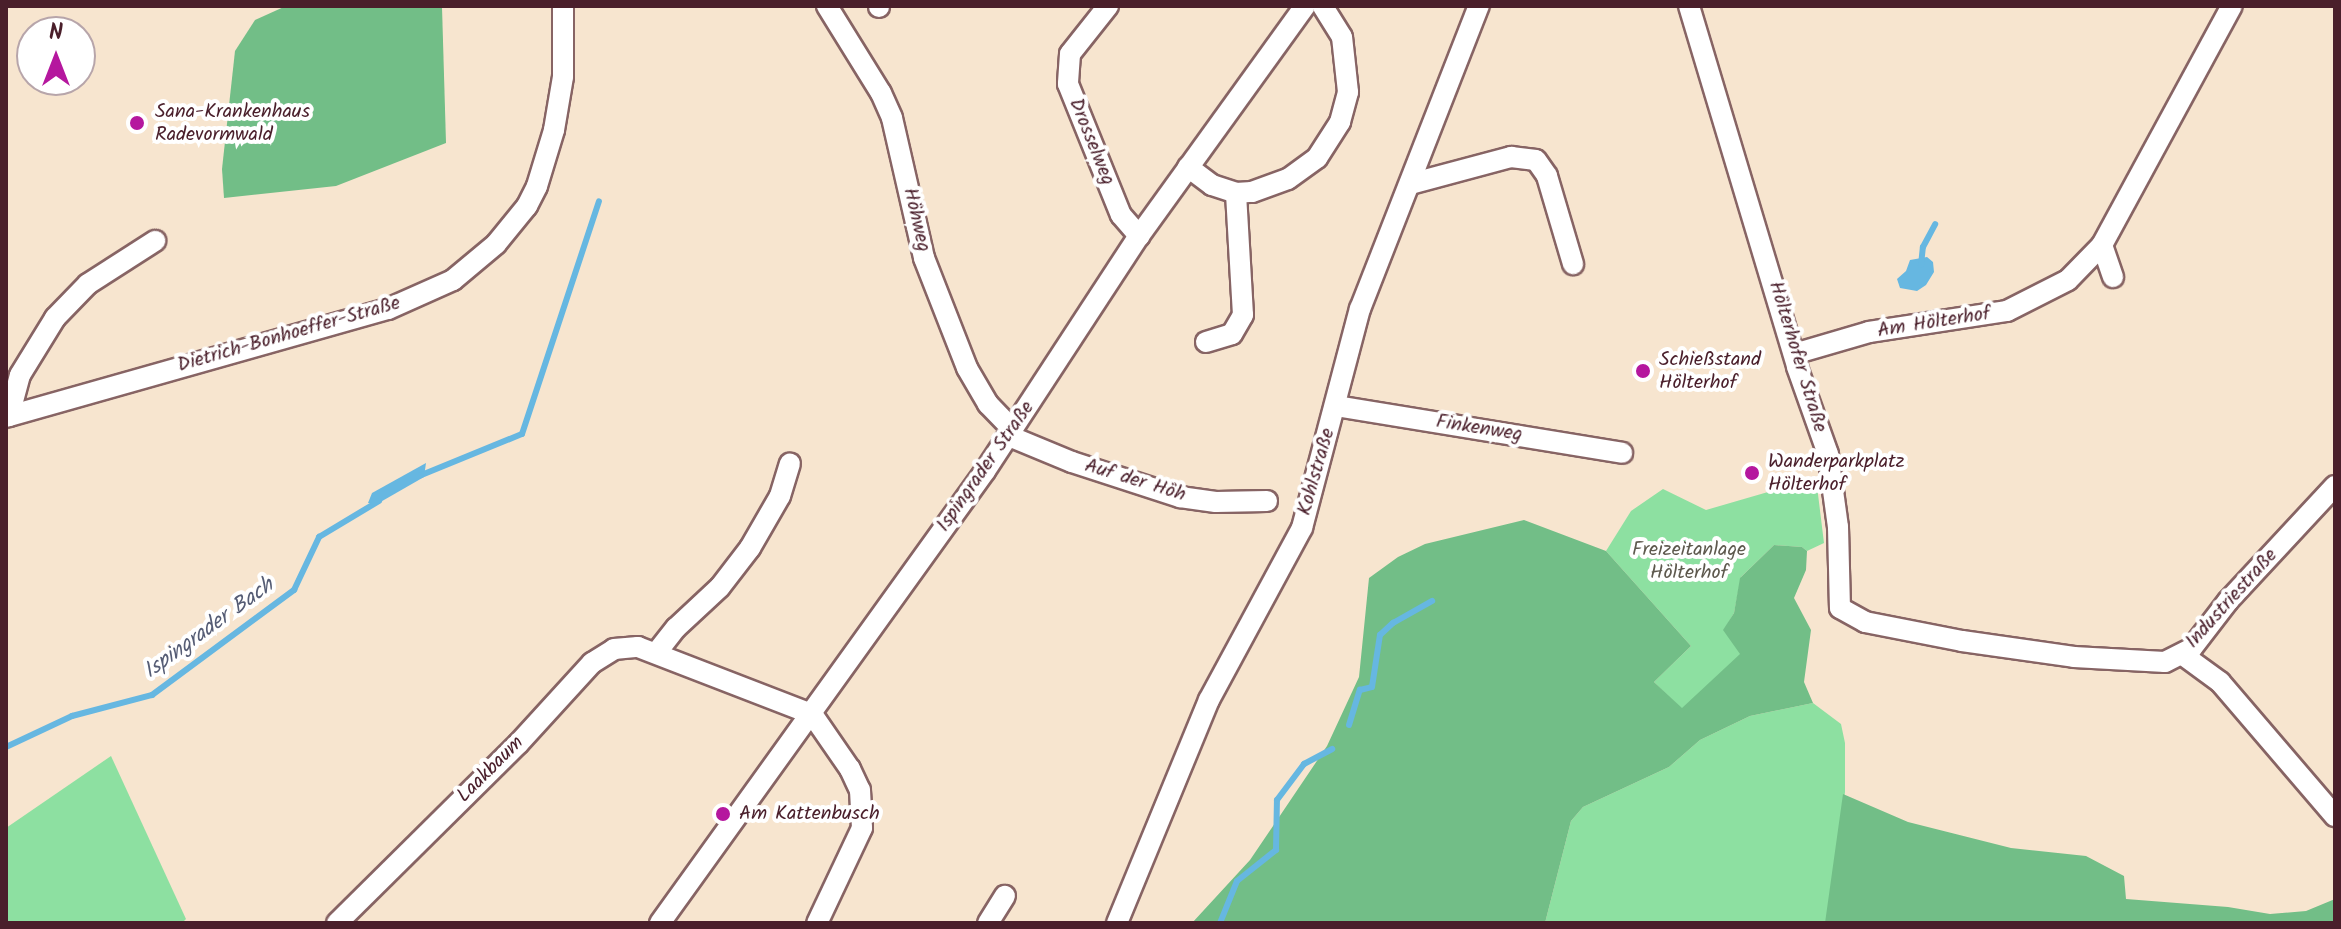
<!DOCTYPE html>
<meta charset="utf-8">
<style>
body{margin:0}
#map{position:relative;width:2341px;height:929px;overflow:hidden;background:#f7e5cf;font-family:Kalam,sans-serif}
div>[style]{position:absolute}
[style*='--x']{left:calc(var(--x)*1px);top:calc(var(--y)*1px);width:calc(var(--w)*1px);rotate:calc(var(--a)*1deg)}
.green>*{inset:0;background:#8de0a1}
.forest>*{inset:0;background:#72be87}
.water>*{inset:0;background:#66b7e1}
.stream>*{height:6px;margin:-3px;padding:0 3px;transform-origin:3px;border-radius:3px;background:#66b7e1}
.roads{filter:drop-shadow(2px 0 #876464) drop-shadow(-2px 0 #876464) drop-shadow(0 2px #876464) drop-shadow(0 -2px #876464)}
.minor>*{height:20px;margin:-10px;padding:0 10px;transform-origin:10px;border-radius:10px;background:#fff}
.dots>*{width:22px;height:22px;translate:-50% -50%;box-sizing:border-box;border:4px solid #fff;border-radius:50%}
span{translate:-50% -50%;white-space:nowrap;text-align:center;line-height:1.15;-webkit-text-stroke:8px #fff;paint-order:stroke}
.poi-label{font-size:20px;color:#4a1f2b}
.left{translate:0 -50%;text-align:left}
.street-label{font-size:20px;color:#4a1f2b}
.park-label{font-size:20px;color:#5e594e}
.water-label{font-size:22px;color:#555c74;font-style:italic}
.frame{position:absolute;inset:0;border:8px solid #4a1f2b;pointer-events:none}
.north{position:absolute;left:16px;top:16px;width:80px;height:80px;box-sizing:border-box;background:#fff;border:2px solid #b7a5aa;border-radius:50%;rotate:0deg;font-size:22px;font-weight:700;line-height:32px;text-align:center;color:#4a1f2b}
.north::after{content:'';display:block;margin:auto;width:28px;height:36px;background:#b5179e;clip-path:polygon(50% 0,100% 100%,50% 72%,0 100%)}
</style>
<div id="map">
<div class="green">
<i style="clip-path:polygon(1816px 478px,1824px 543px,1807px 551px,1802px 547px,1774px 545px,1741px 577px,1734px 613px,1724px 630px,1741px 654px,1682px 709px,1654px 682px,1691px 646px,1606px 551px,1631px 511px,1663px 489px,1706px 510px)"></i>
<i style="clip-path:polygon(1813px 703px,1841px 724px,1845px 743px,1845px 792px,1827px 923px,1545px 923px,1571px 821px,1583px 807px,1669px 767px,1700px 740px,1750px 716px)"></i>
<i style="clip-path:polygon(111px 756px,186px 919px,182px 923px,6px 923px,6px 828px)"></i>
</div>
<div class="forest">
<i style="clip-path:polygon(286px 6px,442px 7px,446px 143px,336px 186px,224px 198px,222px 169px,235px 51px,255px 20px)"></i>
<i style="clip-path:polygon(1524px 520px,1606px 551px,1691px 646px,1654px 682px,1682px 708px,1740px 654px,1723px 630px,1734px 613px,1740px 578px,1774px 545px,1802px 547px,1807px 551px,1806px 570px,1794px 598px,1811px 630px,1804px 682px,1813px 703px,1750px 716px,1700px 740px,1669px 767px,1583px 807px,1571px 821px,1545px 923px,1192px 923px,1250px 860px,1327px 746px,1359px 677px,1369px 578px,1398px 557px,1425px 544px)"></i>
<i style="clip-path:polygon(1843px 794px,1908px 822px,2011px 848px,2086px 856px,2124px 876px,2126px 899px,2228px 907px,2270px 914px,2306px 911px,2335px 899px,2335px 923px,1825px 923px)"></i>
</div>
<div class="water">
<i style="clip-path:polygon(1927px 257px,1933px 262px,1934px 272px,1926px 285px,1917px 291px,1900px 288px,1897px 279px,1906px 271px,1910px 260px)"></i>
<i style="clip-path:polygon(426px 463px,424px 477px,377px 504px,368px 503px,372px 493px)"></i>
</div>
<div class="stream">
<i style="--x:1921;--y:265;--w:18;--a:-84"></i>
<i style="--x:1923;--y:247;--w:26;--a:-62"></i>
<i style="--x:419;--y:476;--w:111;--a:-22.2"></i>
<i style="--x:522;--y:434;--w:245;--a:-71.7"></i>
<i style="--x:1349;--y:725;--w:37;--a:-73"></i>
<i style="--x:1360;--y:690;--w:12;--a:-14"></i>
<i style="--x:1372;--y:687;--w:53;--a:-81.3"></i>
<i style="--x:1380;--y:635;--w:18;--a:-43"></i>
<i style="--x:1393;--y:623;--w:45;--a:-29.4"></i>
<i style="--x:6;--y:747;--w:73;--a:-25.2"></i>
<i style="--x:72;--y:716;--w:83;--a:-14.7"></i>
<i style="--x:152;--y:695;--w:177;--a:-36.5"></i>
<i style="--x:294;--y:590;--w:59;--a:-64.7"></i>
<i style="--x:319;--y:537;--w:70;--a:-31"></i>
<i style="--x:1220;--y:923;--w:45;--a:-68"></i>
<i style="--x:1237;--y:881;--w:50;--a:-38.5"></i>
<i style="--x:1276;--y:850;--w:50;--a:-88.9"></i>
<i style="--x:1277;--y:800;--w:45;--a:-53.1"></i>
<i style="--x:1304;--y:764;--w:32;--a:-28"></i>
</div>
<div class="roads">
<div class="minor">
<i style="--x:827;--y:6;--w:102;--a:58.2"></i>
<i style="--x:881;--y:93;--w:27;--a:66"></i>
<i style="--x:892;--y:118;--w:144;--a:77.1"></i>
<i style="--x:924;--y:258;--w:118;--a:68.6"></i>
<i style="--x:967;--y:368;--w:42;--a:59.7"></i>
<i style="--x:988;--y:404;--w:36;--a:46"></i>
<i style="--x:1108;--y:6;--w:61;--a:128.4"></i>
<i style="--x:1070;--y:54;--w:30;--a:94"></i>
<i style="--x:1068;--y:84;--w:141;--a:68"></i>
<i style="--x:1121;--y:215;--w:28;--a:49"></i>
<i style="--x:1689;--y:6;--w:377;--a:73.3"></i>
<i style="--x:1797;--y:367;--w:92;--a:70.4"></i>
<i style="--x:1828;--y:454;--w:74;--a:82.2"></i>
<i style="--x:1838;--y:527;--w:81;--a:88.6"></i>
<i style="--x:1840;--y:608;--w:29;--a:29"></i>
<i style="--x:1865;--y:622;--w:99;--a:11.1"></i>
<i style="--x:1962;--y:641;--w:113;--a:8.1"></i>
<i style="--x:2074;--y:657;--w:91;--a:3.1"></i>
<i style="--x:2165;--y:662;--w:30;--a:-27"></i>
<i style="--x:2192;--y:648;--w:59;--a:-52.5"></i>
<i style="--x:2228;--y:601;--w:157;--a:-47.1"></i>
<i style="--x:879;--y:7;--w:1;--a:-90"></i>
<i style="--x:1188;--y:167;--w:30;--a:37"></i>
<i style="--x:1212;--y:185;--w:25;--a:18"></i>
<i style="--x:1236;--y:193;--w:16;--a:-4"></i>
<i style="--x:1252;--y:192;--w:38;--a:-20"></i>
<i style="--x:1288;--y:179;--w:36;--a:-36"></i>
<i style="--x:1317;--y:158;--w:43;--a:-57.4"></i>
<i style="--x:1340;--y:122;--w:31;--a:-75"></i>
<i style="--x:1348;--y:92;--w:55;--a:-96.2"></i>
<i style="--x:1342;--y:37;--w:36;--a:-122"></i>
<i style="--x:1410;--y:184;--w:105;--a:-15"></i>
<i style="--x:1511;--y:157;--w:25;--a:7"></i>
<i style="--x:1536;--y:160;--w:19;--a:55"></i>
<i style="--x:1547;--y:176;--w:92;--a:73.5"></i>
<i style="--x:2102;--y:245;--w:34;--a:71"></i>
<i style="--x:1206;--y:342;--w:27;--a:-17"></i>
<i style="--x:1232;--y:334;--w:22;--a:-60"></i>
<i style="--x:1243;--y:315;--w:122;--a:-93.3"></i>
<i style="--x:1794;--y:354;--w:78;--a:-16.3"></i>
<i style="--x:1869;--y:332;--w:140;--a:-8.7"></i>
<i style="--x:2007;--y:311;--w:68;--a:-26.9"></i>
<i style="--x:2068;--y:280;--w:49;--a:-45.8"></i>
<i style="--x:2102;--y:245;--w:272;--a:-61.5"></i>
<i style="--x:1336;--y:406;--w:290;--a:9.3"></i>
<i style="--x:9;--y:416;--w:42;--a:-75"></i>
<i style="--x:20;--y:375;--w:67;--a:-58.4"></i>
<i style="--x:55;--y:318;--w:47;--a:-45.9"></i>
<i style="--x:88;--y:284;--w:80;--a:-32.7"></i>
<i style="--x:6;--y:417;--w:397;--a:-15.8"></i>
<i style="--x:388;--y:309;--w:71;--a:-24"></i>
<i style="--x:453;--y:280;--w:56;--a:-39.9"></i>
<i style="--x:496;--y:244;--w:49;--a:-50.8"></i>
<i style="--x:527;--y:206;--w:22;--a:-63"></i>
<i style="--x:537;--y:186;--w:59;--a:-73.1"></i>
<i style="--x:554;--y:130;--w:54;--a:-80.4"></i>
<i style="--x:563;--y:77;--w:71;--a:-90"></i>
<i style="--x:1009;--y:436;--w:68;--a:22.4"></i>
<i style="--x:1072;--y:462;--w:114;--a:18"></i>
<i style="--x:1180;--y:497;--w:36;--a:8"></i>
<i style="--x:1216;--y:502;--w:51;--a:-1.1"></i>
<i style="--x:657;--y:652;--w:31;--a:-52"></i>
<i style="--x:676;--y:628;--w:60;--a:-43"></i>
<i style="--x:720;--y:587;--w:49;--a:-52.4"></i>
<i style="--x:750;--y:548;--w:60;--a:-60"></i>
<i style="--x:780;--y:496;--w:34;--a:-73"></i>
<i style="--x:2183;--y:655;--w:46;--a:36.1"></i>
<i style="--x:2220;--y:682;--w:177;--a:49.4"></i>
<i style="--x:337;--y:923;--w:255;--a:-44.7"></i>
<i style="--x:518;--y:744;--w:110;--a:-47.6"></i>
<i style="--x:592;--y:663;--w:26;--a:-32"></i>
<i style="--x:614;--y:649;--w:24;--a:-5"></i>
<i style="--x:638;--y:647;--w:186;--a:21.1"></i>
<i style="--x:812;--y:714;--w:67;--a:55.4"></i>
<i style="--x:850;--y:769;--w:23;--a:65"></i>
<i style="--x:860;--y:790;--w:38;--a:87"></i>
<i style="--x:862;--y:828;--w:105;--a:115.3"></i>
<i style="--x:660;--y:923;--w:557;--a:-54.28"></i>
<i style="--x:985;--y:471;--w:281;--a:-56.8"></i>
<i style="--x:1139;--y:236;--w:284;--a:-54.2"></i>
<i style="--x:988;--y:923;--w:32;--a:-58"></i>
<i style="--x:1117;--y:923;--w:241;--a:-67.6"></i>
<i style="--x:1209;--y:700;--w:196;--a:-61.6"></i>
<i style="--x:1302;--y:528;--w:227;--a:-75.2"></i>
<i style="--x:1360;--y:309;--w:326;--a:-68.6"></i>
</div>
</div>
<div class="dots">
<i style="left:137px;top:123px;background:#b5179e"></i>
<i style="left:1643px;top:371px;background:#b5179e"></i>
<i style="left:1752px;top:473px;background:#b5179e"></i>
<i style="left:723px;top:814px;background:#b5179e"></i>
</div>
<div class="poi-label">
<span class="left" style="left:155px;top:124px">Sana-Krankenhaus<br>Radevormwald</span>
<span class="left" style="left:1659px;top:372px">Schießstand<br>Hölterhof</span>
<span class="left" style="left:1768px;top:474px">Wanderparkplatz<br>Hölterhof</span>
<span class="left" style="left:739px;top:814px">Am Kattenbusch</span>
</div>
<div class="street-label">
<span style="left:1091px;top:142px;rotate:68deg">Drosselweg</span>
<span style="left:916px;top:220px;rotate:77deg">Höhweg</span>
<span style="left:1934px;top:323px;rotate:-9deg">Am Hölterhof</span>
<span style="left:289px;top:335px;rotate:-16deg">Dietrich-Bonhoeffer-Straße</span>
<span style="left:1797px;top:357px;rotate:73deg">Hölterhofer Straße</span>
<span style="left:1479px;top:429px;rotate:9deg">Finkenweg</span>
<span style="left:986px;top:467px;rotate:-55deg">Ispingrader Straße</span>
<span style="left:1317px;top:472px;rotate:-74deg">Kohlstraße</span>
<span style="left:1135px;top:481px;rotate:17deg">Auf der Höh</span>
<span style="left:2232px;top:599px;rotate:-48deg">Industriestraße</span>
<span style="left:491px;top:770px;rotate:-45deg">Laakbaum</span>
</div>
<div class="park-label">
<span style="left:1689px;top:562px">Freizeitanlage<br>Hölterhof</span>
</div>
<div class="water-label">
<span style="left:209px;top:629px;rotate:-36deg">Ispingrader Bach</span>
</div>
<div class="frame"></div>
<div class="north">N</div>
</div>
